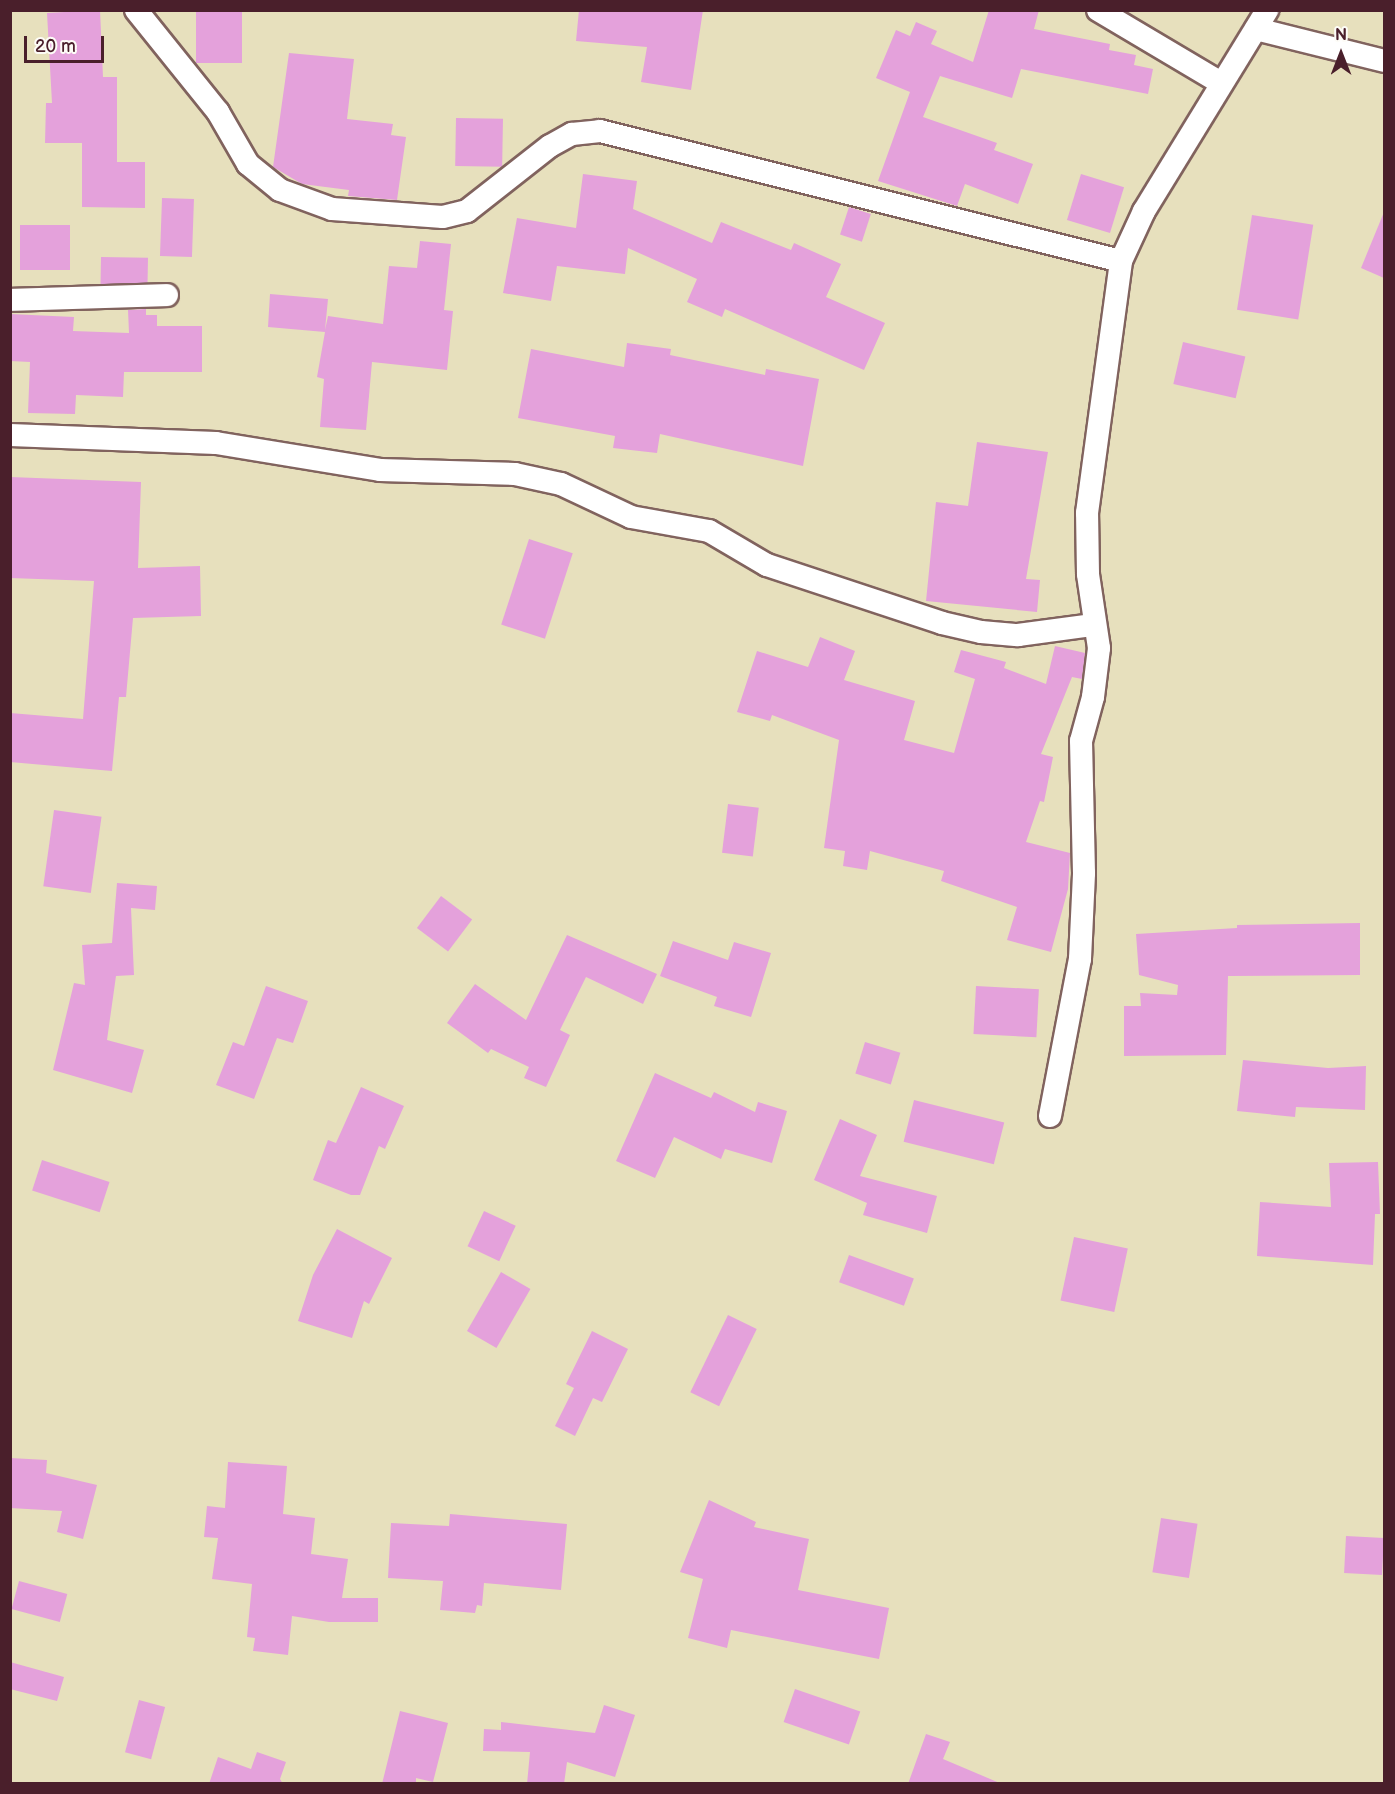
<!DOCTYPE html>
<style>
body{margin:0}
#map{position:relative;width:1395px;height:1794px;overflow:hidden;background:#e7e0bd;font-family:"Balsamiq Sans",sans-serif}
div>[style]{position:absolute}
[style*='--x']{left:calc(var(--x)*1px);top:calc(var(--y)*1px);width:calc(var(--w)*1px);rotate:calc(var(--a)*1deg)}
.building>*{inset:0;background:#e4a1db;transform-origin:0 0}
.roads{filter:drop-shadow(2px 0 #81635e) drop-shadow(-2px 0 #81635e) drop-shadow(0 2px #81635e) drop-shadow(0 -2px #81635e)}
.street>*{height:22px;margin:-11px;padding:0 11px;transform-origin:11px;border-radius:11px;background:#fff}
span{translate:-50% -50%;white-space:nowrap;text-align:center;line-height:1.15;-webkit-text-stroke:6px #fdfcf7;paint-order:stroke}
.frame{position:absolute;inset:0;border:12px solid #4a1f2b;pointer-events:none}
.north{position:absolute;left:1311px;top:24px;width:60px;height:60px;-webkit-text-stroke:4px #fdfcf7;paint-order:stroke;rotate:0deg;font-size:16px;font-weight:700;line-height:24px;text-align:center;color:#4a1f2b}
.north::after{content:'';display:block;margin:auto;width:21px;height:27px;background:#4a1f2b;clip-path:polygon(50% 0,100% 100%,50% 72%,0 100%)}
.scale{position:absolute;left:24px;top:36px;width:80px;height:27px;box-sizing:border-box;border:3px solid #4a1f2b;border-top:0;padding-left:8px;font-size:18px;line-height:21px;white-space:nowrap;color:#4a1f2b;-webkit-text-stroke:4px #fdfcf7;paint-order:stroke}
</style>
<div id="map">
<div class="building">
<i style="clip-path:polygon(100px 10px,103px 77px,117px 77px,117px 162px,145px 162px,145px 208px,82px 207px,82px 143px,45px 143px,46px 103px,52px 103px,47px 13px)"></i>
<i style="left:196px;top:10px;width:46px;height:53px"></i>
<i style="clip-path:polygon(579px 10px,703px 10px,691px 90px,641px 82px,647px 47px,576px 41px)"></i>
<i style="clip-path:polygon(989px 10px,1039px 10px,1034px 29px,1110px 44px,1109px 50px,1136px 55px,1134px 65px,1153px 69px,1148px 94px,1021px 69px,1012px 98px,940px 76px,923px 117px,997px 143px,994px 150px,1033px 164px,1018px 204px,965px 184px,957px 206px,878px 181px,910px 92px,876px 78px,896px 30px,910px 36px,916px 22px,937px 31px,931px 44px,973px 62px)"></i>
<i style="clip-path:polygon(289px 53px,354px 59px,347px 119px,393px 124px,391px 135px,406px 137px,397px 200px,348px 196px,349px 190px,302px 184px,273px 167px)"></i>
<i style="left:456px;top:118px;width:47px;height:48px;rotate:1deg"></i>
<i style="clip-path:polygon(583px 174px,637px 181px,633px 209px,712px 243px,721px 222px,791px 250px,794px 243px,841px 264px,826px 297px,885px 323px,864px 370px,725px 309px,722px 317px,687px 302px,697px 279px,628px 248px,625px 274px,557px 266px,551px 301px,503px 293px,517px 218px,576px 228px)"></i>
<i style="left:1081px;top:174px;width:45px;height:48px;rotate:17deg"></i>
<i style="left:162px;top:198px;width:32px;height:58px;rotate:2deg"></i>
<i style="left:849px;top:207px;width:23px;height:29px;rotate:18deg"></i>
<i style="clip-path:polygon(1384px 212px,1384px 278px,1361px 268px)"></i>
<i style="left:1252px;top:215px;width:62px;height:96px;rotate:9deg"></i>
<i style="left:70px;top:225px;width:45px;height:50px;rotate:90deg"></i>
<i style="clip-path:polygon(420px 241px,451px 244px,444px 310px,453px 311px,447px 370px,372px 362px,366px 430px,320px 427px,324px 379px,317px 377px,325px 332px,268px 327px,270px 294px,328px 299px,325px 330px,328px 316px,383px 324px,389px 266px,417px 268px)"></i>
<i style="left:101px;top:257px;width:47px;height:27px;rotate:1deg"></i>
<i style="clip-path:polygon(146px 309px,146px 315px,157px 315px,157px 326px,202px 326px,202px 372px,124px 372px,123px 397px,76px 395px,75px 414px,28px 413px,30px 362px,10px 361px,10px 314px,74px 317px,73px 331px,129px 333px,128px 310px)"></i>
<i style="left:1183px;top:342px;width:64px;height:43px;rotate:13deg"></i>
<i style="clip-path:polygon(627px 343px,671px 349px,670px 355px,765px 375px,766px 369px,819px 379px,803px 466px,660px 434px,657px 453px,613px 448px,615px 436px,518px 418px,531px 349px,624px 367px)"></i>
<i style="clip-path:polygon(977px 442px,1048px 452px,1026px 579px,1040px 580px,1037px 612px,926px 601px,936px 502px,968px 506px)"></i>
<i style="clip-path:polygon(10px 477px,141px 482px,138px 568px,200px 566px,201px 616px,133px 618px,126px 697px,119px 697px,112px 771px,10px 762px,10px 713px,83px 719px,94px 581px,10px 578px)"></i>
<i style="left:529px;top:539px;width:46px;height:90px;rotate:18deg"></i>
<i style="clip-path:polygon(820px 637px,855px 651px,844px 680px,915px 701px,904px 740px,954px 753px,975px 679px,954px 672px,961px 650px,1006px 662px,1004px 668px,1046px 684px,1055px 646px,1085px 653px,1082px 679px,1072px 677px,1041px 754px,1053px 757px,1044px 802px,1040px 801px,1026px 842px,1070px 853px,1068px 889px,1051px 952px,1007px 940px,1017px 907px,941px 881px,944px 871px,870px 851px,867px 870px,843px 866px,845px 851px,824px 848px,839px 740px,772px 715px,770px 721px,737px 712px,757px 651px,808px 667px)"></i>
<i style="left:728px;top:804px;width:31px;height:49px;rotate:7deg"></i>
<i style="left:54px;top:810px;width:48px;height:77px;rotate:8deg"></i>
<i style="clip-path:polygon(117px 883px,157px 886px,155px 910px,131px 908px,134px 975px,116px 976px,107px 1040px,144px 1050px,132px 1093px,53px 1070px,74px 983px,85px 985px,82px 945px,112px 943px)"></i>
<i style="left:441px;top:896px;width:39px;height:40px;rotate:37deg"></i>
<i style="clip-path:polygon(1360px 923px,1360px 975px,1228px 976px,1226px 1055px,1124px 1056px,1124px 1006px,1141px 1006px,1140px 993px,1177px 995px,1178px 985px,1139px 975px,1136px 934px,1237px 928px,1237px 925px)"></i>
<i style="clip-path:polygon(567px 935px,657px 974px,643px 1004px,586px 977px,560px 1030px,570px 1035px,546px 1087px,524px 1078px,529px 1067px,491px 1049px,488px 1053px,447px 1023px,475px 984px,526px 1020px)"></i>
<i style="clip-path:polygon(673px 941px,728px 960px,734px 942px,771px 953px,751px 1017px,714px 1006px,717px 997px,660px 976px)"></i>
<i style="clip-path:polygon(266px 986px,308px 1001px,293px 1043px,277px 1038px,254px 1099px,216px 1085px,233px 1042px,244px 1046px)"></i>
<i style="left:976px;top:986px;width:63px;height:48px;rotate:3deg"></i>
<i style="left:865px;top:1042px;width:37px;height:33px;rotate:17deg"></i>
<i style="clip-path:polygon(1243px 1060px,1328px 1068px,1366px 1066px,1365px 1110px,1296px 1107px,1295px 1117px,1237px 1111px)"></i>
<i style="clip-path:polygon(655px 1073px,711px 1098px,714px 1092px,755px 1112px,758px 1102px,787px 1111px,772px 1163px,725px 1149px,721px 1159px,674px 1137px,655px 1178px,616px 1161px)"></i>
<i style="clip-path:polygon(361px 1087px,404px 1106px,385px 1149px,379px 1146px,360px 1195px,351px 1195px,313px 1180px,328px 1140px,336px 1143px)"></i>
<i style="left:914px;top:1100px;width:93px;height:43px;rotate:14deg"></i>
<i style="clip-path:polygon(840px 1119px,877px 1135px,860px 1176px,937px 1196px,927px 1233px,863px 1215px,867px 1203px,814px 1180px)"></i>
<i style="left:42px;top:1160px;width:71px;height:32px;rotate:18deg"></i>
<i style="clip-path:polygon(1378px 1162px,1380px 1214px,1375px 1214px,1373px 1265px,1257px 1256px,1260px 1202px,1331px 1207px,1329px 1163px)"></i>
<i style="left:484px;top:1211px;width:35px;height:39px;rotate:25deg"></i>
<i style="clip-path:polygon(337px 1229px,392px 1258px,369px 1304px,364px 1301px,352px 1338px,298px 1321px,313px 1275px)"></i>
<i style="left:1074px;top:1237px;width:55px;height:65px;rotate:12deg"></i>
<i style="left:849px;top:1255px;width:69px;height:29px;rotate:20deg"></i>
<i style="left:501px;top:1272px;width:34px;height:68px;rotate:30deg"></i>
<i style="left:728px;top:1315px;width:32px;height:86px;rotate:26deg"></i>
<i style="clip-path:polygon(592px 1331px,628px 1349px,602px 1402px,593px 1398px,575px 1436px,555px 1426px,574px 1388px,566px 1384px)"></i>
<i style="clip-path:polygon(10px 1458px,47px 1460px,46px 1473px,97px 1485px,83px 1539px,57px 1532px,62px 1511px,10px 1508px)"></i>
<i style="clip-path:polygon(228px 1462px,287px 1466px,283px 1514px,315px 1518px,311px 1554px,348px 1559px,342px 1598px,378px 1598px,378px 1622px,329px 1622px,292px 1616px,288px 1655px,253px 1651px,255px 1638px,247px 1637px,252px 1584px,212px 1579px,218px 1538px,204px 1537px,207px 1506px,225px 1508px)"></i>
<i style="clip-path:polygon(709px 1500px,756px 1522px,754px 1527px,809px 1539px,798px 1590px,889px 1608px,879px 1659px,731px 1630px,727px 1648px,688px 1638px,703px 1579px,680px 1572px)"></i>
<i style="clip-path:polygon(450px 1514px,567px 1524px,561px 1590px,484px 1583px,482px 1606px,477px 1605px,475px 1613px,440px 1610px,443px 1581px,388px 1578px,391px 1523px,449px 1526px)"></i>
<i style="left:1161px;top:1518px;width:37px;height:55px;rotate:9deg"></i>
<i style="left:1346px;top:1536px;width:38px;height:37px;rotate:3deg"></i>
<i style="left:19px;top:1581px;width:50px;height:29px;rotate:15deg"></i>
<i style="clip-path:polygon(10px 1662px,64px 1677px,57px 1701px,10px 1689px)"></i>
<i style="left:795px;top:1689px;width:69px;height:35px;rotate:19deg"></i>
<i style="left:139px;top:1700px;width:27px;height:54px;rotate:15deg"></i>
<i style="clip-path:polygon(604px 1705px,635px 1715px,615px 1777px,567px 1762px,564px 1784px,527px 1784px,530px 1752px,483px 1751px,484px 1729px,501px 1730px,501px 1722px,595px 1733px)"></i>
<i style="clip-path:polygon(400px 1711px,448px 1723px,433px 1782px,416px 1778px,416px 1784px,382px 1784px)"></i>
<i style="clip-path:polygon(926px 1734px,950px 1742px,943px 1759px,1002px 1784px,908px 1784px)"></i>
<i style="clip-path:polygon(257px 1752px,286px 1762px,280px 1779px,283px 1784px,209px 1784px,218px 1757px,251px 1769px)"></i>
</div>
<div class="roads">
<div class="street">
<i style="--x:136;--y:10;--w:131;--a:51.2"></i>
<i style="--x:218;--y:112;--w:60;--a:60"></i>
<i style="--x:248;--y:164;--w:41;--a:39.1"></i>
<i style="--x:280;--y:190;--w:55;--a:20.1"></i>
<i style="--x:332;--y:209;--w:111;--a:4.1"></i>
<i style="--x:443;--y:217;--w:25;--a:-14"></i>
<i style="--x:467;--y:211;--w:105;--a:-38.1"></i>
<i style="--x:550;--y:146;--w:25;--a:-29"></i>
<i style="--x:572;--y:134;--w:28;--a:-6"></i>
<i style="--x:600;--y:131;--w:537;--a:14.01"></i>
<i style="--x:1098;--y:10;--w:143;--a:30.7"></i>
<i style="--x:1256;--y:29;--w:132;--a:14"></i>
<i style="--x:10;--y:300;--w:157;--a:-1.8"></i>
<i style="--x:10;--y:435;--w:206;--a:2.2"></i>
<i style="--x:216;--y:443;--w:166;--a:9.3"></i>
<i style="--x:380;--y:470;--w:135;--a:1.7"></i>
<i style="--x:515;--y:474;--w:47;--a:12.3"></i>
<i style="--x:561;--y:484;--w:77;--a:25.2"></i>
<i style="--x:631;--y:517;--w:79;--a:10.2"></i>
<i style="--x:709;--y:531;--w:67;--a:30.4"></i>
<i style="--x:767;--y:565;--w:184;--a:18.3"></i>
<i style="--x:942;--y:623;--w:40;--a:13"></i>
<i style="--x:981;--y:632;--w:37;--a:5"></i>
<i style="--x:1018;--y:635;--w:76;--a:-7.6"></i>
<i style="--x:1050;--y:1116;--w:160;--a:-79.2"></i>
<i style="--x:1080;--y:959;--w:86;--a:-87.3"></i>
<i style="--x:1084;--y:873;--w:132;--a:-91.3"></i>
<i style="--x:1081;--y:741;--w:46;--a:-74.7"></i>
<i style="--x:1093;--y:697;--w:49;--a:-83"></i>
<i style="--x:1099;--y:648;--w:75;--a:-98.5"></i>
<i style="--x:1088;--y:574;--w:61;--a:-90.9"></i>
<i style="--x:1087;--y:513;--w:254;--a:-82.3"></i>
<i style="--x:1121;--y:261;--w:55;--a:-65.3"></i>
<i style="--x:1144;--y:211;--w:236;--a:-58.5"></i>
</div>
</div>
<div class="frame"></div>
<div class="north">N</div>
<div class="scale">20 m</div>
</div>
